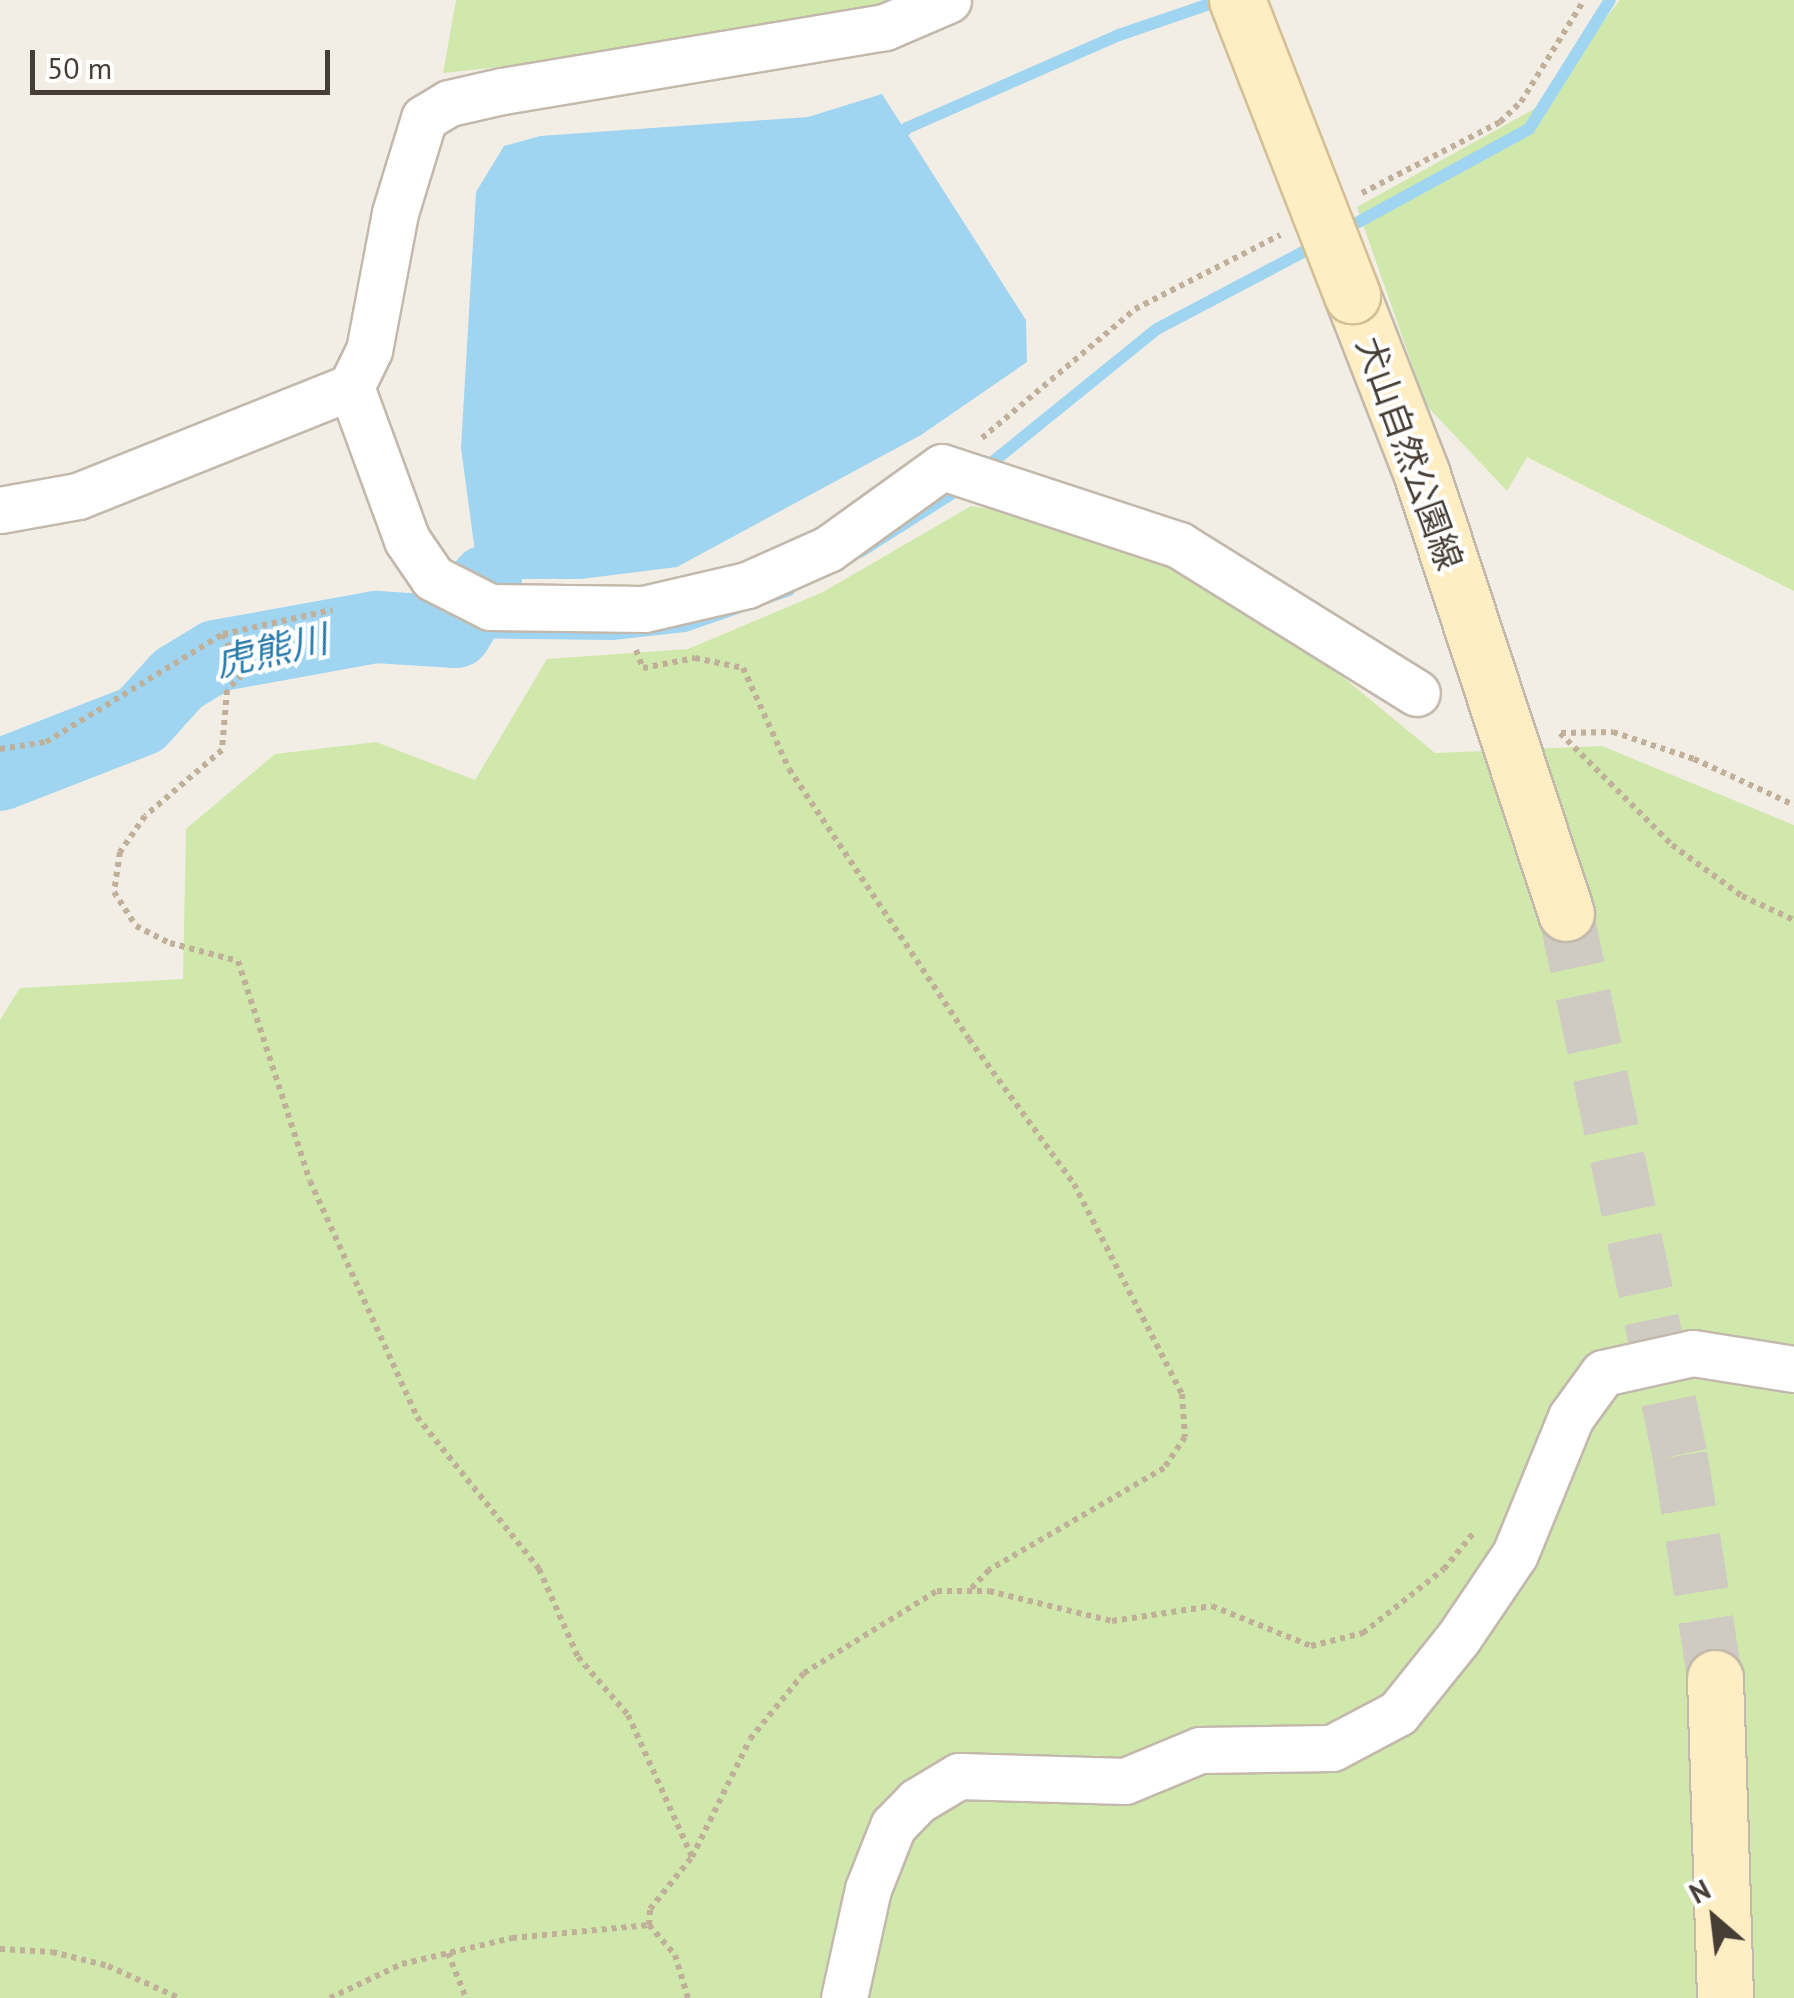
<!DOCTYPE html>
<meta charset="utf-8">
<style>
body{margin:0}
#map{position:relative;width:1794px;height:1998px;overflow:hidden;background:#f3eee5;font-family:"PT Sans","Noto Sans JP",sans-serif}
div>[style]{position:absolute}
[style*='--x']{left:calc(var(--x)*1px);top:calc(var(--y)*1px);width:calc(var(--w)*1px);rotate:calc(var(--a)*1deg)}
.green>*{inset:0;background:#d1e8ad}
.water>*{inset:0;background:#a0d5f1}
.stream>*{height:12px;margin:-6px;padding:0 6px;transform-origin:6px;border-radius:6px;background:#a0d5f1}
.river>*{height:72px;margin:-36px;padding:0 36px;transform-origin:36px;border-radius:36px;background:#a0d5f1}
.secondary-tunnel>*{height:55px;margin-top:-27.5px;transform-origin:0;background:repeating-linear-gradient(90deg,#d0cbc2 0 55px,transparent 0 83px)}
.path>*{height:6px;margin-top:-3px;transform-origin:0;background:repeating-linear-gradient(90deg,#c1b099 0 5px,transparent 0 10px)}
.roads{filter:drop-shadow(2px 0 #c2b8ab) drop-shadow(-2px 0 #c2b8ab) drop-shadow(0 2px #c2b8ab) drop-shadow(0 -2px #c2b8ab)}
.street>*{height:45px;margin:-22.5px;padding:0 22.5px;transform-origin:22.5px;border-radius:22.5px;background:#fff}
.secondary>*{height:55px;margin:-27.5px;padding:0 27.5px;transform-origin:27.5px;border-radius:27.5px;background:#ffedc3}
.bridges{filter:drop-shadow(2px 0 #d4bf94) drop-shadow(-2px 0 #d4bf94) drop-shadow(0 2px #d4bf94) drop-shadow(0 -2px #d4bf94)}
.secondary-bridge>*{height:55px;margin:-27.5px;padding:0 27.5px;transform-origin:27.5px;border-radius:27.5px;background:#ffedc3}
span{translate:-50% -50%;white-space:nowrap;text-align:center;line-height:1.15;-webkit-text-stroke:8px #fff;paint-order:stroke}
.street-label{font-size:35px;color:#463e35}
.water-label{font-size:38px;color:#2b7cab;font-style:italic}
.north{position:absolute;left:1664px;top:1868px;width:100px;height:100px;-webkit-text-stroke:8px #fff;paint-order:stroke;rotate:332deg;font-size:28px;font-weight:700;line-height:40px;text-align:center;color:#463e35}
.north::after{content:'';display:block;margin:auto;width:35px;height:45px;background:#463e35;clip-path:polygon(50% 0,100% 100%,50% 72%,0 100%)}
.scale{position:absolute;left:30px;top:50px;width:300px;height:45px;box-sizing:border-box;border:5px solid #463e35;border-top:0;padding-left:12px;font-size:30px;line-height:35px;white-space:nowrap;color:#463e35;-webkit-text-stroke:8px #fff;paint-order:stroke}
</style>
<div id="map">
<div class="green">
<i style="clip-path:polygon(456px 0,907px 0,662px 50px,443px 73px)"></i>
<i style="clip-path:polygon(1620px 0,1794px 0,1794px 591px,1527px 457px,1507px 491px,1426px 405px,1357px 207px,1536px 108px)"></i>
<i style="clip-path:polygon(971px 506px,1074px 522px,1258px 607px,1435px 753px,1602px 746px,1794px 825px,1794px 1998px,0 1998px,0 1020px,20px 988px,183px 979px,186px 829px,275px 754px,376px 742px,475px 780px,547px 659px,688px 649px,823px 592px)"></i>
</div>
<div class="water">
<i style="clip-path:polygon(882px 94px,1026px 320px,1027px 362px,921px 435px,677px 567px,581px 579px,501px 579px,495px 586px,472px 576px,484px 563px,476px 559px,461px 448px,476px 192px,504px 146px,540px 136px,808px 117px)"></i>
</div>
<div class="stream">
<i style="--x:895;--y:141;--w:18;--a:-47"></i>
<i style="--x:907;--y:128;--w:232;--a:-23.7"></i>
<i style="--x:1119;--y:35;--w:108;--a:-18.9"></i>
<i style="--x:1340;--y:232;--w:215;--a:-28.6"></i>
<i style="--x:1529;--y:129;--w:152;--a:-57.9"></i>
<i style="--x:984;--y:469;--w:223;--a:-39"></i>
<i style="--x:1157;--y:329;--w:182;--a:-27.8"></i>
<i style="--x:860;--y:552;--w:125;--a:-32.5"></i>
<i style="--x:456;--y:632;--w:157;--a:0.7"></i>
<i style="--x:613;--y:634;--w:72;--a:-6.3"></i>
<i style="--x:685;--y:626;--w:110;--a:-19.1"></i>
</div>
<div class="river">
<i style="--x:0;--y:775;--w:151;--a:-21.3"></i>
<i style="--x:141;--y:720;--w:55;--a:-47.9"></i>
<i style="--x:178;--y:679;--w:44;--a:-31.2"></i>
<i style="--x:216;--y:656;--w:163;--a:-10.3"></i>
<i style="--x:376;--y:627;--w:80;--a:3.6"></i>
<i style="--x:456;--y:632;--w:59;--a:-59.5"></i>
</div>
<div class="secondary-tunnel">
<i style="--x:1566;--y:913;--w:554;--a:78.12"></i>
<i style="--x:1680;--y:1455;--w:226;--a:81.1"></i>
</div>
<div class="path">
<i style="--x:1362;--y:193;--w:155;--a:-27.2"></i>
<i style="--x:1500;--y:122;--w:29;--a:-44"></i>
<i style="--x:1521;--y:102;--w:120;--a:-58.3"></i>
<i style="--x:982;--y:438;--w:200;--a:-40.1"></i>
<i style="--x:1135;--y:309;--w:163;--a:-27"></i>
<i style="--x:223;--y:634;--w:45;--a:65.1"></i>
<i style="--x:242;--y:675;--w:21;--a:135"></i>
<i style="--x:227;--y:690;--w:60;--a:94.8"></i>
<i style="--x:222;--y:750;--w:101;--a:139.4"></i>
<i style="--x:145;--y:816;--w:44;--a:124.8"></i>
<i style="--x:120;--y:852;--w:40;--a:98.5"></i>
<i style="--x:114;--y:892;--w:40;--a:57.1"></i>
<i style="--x:136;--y:926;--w:38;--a:27"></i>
<i style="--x:170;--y:943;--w:70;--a:14.8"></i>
<i style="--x:238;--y:961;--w:231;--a:71.9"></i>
<i style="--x:310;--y:1181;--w:259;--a:65.6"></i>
<i style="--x:417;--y:1417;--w:195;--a:51.2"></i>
<i style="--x:539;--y:1569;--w:96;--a:66.1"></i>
<i style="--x:578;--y:1657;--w:77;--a:49.2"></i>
<i style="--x:628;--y:1715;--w:156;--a:65.7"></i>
<i style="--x:636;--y:650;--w:19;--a:69"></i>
<i style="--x:643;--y:668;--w:53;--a:-10.9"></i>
<i style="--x:695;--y:658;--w:49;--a:11.8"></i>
<i style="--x:743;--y:668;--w:111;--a:65.5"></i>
<i style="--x:789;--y:769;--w:324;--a:56.3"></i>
<i style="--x:969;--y:1039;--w:179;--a:54.1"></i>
<i style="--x:1074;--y:1184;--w:236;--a:62.8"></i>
<i style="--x:1182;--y:1394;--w:43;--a:86"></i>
<i style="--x:1185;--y:1437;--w:37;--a:124"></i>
<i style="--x:1164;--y:1468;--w:203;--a:149.8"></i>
<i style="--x:989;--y:1570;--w:29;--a:134"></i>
<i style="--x:1560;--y:733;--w:158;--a:45"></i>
<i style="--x:1672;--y:845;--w:87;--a:36.1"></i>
<i style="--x:1742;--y:896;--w:57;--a:24.8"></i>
<i style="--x:1561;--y:733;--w:52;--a:-1.1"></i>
<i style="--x:1613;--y:732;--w:85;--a:18.4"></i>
<i style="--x:1694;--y:759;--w:110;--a:24.7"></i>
<i style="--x:0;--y:749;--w:47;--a:-8.7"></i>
<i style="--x:46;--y:742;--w:207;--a:-31.4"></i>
<i style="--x:223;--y:634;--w:112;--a:-12.4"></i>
<i style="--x:649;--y:1925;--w:16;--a:-86"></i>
<i style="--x:650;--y:1909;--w:67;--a:-51.1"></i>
<i style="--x:692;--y:1857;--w:131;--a:-63.8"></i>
<i style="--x:750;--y:1739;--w:85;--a:-50.7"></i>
<i style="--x:804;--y:1673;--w:156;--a:-31.7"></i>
<i style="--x:937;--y:1591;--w:52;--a:0"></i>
<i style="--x:989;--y:1591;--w:127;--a:13.7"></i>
<i style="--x:1112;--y:1621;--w:101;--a:-8.5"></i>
<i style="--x:1212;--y:1606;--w:107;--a:22"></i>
<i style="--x:1311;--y:1646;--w:54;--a:-14"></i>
<i style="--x:1363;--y:1633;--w:103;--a:-38.3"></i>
<i style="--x:1444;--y:1569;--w:49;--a:-50.8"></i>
<i style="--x:0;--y:1949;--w:52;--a:3.3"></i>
<i style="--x:52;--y:1952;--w:58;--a:14"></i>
<i style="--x:108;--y:1966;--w:78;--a:24.3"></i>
<i style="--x:448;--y:1953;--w:48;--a:68.2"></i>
<i style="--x:330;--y:1998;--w:80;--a:-25.3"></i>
<i style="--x:402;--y:1964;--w:113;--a:-13.3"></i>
<i style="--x:512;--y:1938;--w:138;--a:-5.4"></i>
<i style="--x:649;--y:1925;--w:40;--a:49"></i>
<i style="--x:675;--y:1955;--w:45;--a:73.2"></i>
</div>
<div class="roads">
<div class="street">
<i style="--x:948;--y:0;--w:69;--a:156.8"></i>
<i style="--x:885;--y:27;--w:388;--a:170.5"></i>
<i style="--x:502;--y:91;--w:54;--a:167.2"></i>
<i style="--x:449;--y:103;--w:29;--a:149"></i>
<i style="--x:424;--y:118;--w:99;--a:107"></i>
<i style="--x:395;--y:213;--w:139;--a:100.7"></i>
<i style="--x:369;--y:350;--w:41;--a:115.9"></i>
<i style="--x:351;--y:387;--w:163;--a:69.9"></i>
<i style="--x:407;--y:540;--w:46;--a:55.6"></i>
<i style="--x:433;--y:578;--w:64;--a:27"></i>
<i style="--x:490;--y:607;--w:154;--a:0.7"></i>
<i style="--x:644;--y:609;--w:106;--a:-13.1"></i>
<i style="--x:747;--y:585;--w:89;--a:-24"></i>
<i style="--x:828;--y:549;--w:140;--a:-35.7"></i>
<i style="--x:942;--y:467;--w:250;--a:18.2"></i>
<i style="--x:1179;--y:545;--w:280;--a:31.9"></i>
<i style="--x:0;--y:510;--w:79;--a:-10.2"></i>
<i style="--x:78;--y:496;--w:294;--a:-21.8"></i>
<i style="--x:844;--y:1998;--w:112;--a:-77.6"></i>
<i style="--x:868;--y:1889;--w:68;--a:-68.4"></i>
<i style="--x:893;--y:1826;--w:35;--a:-46"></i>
<i style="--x:917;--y:1801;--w:49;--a:-30.8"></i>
<i style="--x:959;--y:1776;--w:166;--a:1.7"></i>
<i style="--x:1125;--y:1781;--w:81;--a:-22.5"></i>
<i style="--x:1200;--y:1750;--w:132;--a:-0.9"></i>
<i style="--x:1332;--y:1748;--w:75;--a:-27.9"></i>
<i style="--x:1398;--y:1713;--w:97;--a:-51.2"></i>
<i style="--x:1459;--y:1637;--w:100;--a:-56"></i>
<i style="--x:1515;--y:1554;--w:148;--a:-67.8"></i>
<i style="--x:1571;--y:1417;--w:54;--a:-54"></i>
<i style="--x:1603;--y:1373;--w:92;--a:-12.5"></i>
<i style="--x:1693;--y:1353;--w:102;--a:9"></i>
</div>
<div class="secondary">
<i style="--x:1352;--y:295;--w:193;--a:68.7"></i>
<i style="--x:1422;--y:475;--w:461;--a:71.8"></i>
<i style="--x:1715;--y:1678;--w:320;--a:88.2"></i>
</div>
</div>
<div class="bridges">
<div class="secondary-bridge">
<i style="--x:1237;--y:0;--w:317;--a:68.7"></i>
</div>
</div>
<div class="street-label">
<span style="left:1410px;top:453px;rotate:70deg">犬山自然公園線</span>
</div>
<div class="water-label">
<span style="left:271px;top:650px;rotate:-13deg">虎熊川</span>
</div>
<div class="north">N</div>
<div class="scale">50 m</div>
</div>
